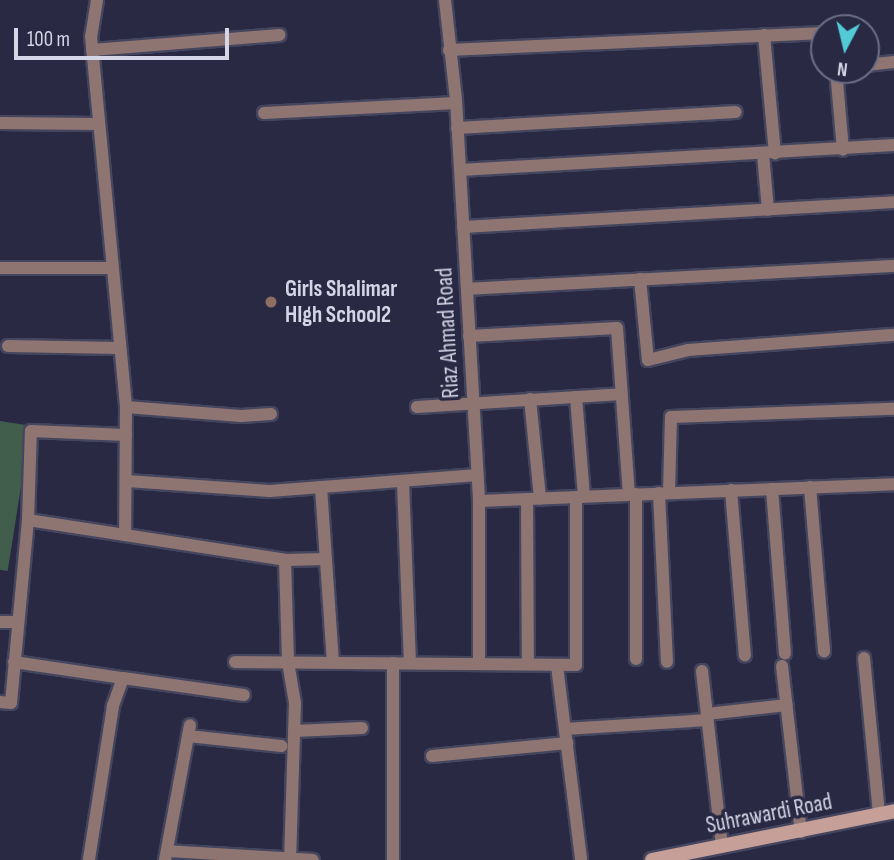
<!DOCTYPE html>
<style>
body{margin:0}
#map{position:relative;width:894px;height:860px;overflow:hidden;background:#292944;font-family:"Sofia Sans Condensed",sans-serif}
div>[style]{position:absolute}
[style*='--x']{left:calc(var(--x)*1px);top:calc(var(--y)*1px);width:calc(var(--w)*1px);rotate:calc(var(--a)*1deg)}
.green>*{inset:0;background:#415e4d;transform-origin:0 0}
.roads{filter:drop-shadow(2px 0 #44455e) drop-shadow(-2px 0 #44455e) drop-shadow(0 2px #44455e) drop-shadow(0 -2px #44455e)}
.street>*{height:12px;margin:-6px;padding:0 6px;transform-origin:6px;border-radius:6px;background:#8f7572}
.secondary>*{height:14px;margin:-7px;padding:0 7px;transform-origin:7px;border-radius:7px;background:#c79f99}
.dots>*{width:19px;height:19px;translate:-50% -50%;box-sizing:border-box;border:4px solid #292944;border-radius:50%}
span{translate:-50% -50%;white-space:nowrap;text-align:center;line-height:1.15;-webkit-text-stroke:7px #292944;paint-order:stroke}
.poi-label{font-size:23px;color:#d4d5e6;font-weight:700}
.left{translate:0 -50%;text-align:left}
.street-label{font-size:23px;color:#d4d5e6}
.north{position:absolute;left:810px;top:14px;width:70px;height:70px;box-sizing:border-box;background:#292944;border:2px solid #6d6e85;border-radius:50%;rotate:187deg;font-size:19px;font-weight:700;line-height:28px;text-align:center;color:#d4d5e6}
.north::after{content:'';display:block;margin:auto;width:24px;height:32px;background:#52cbd7;clip-path:polygon(50% 0,100% 100%,50% 72%,0 100%)}
.scale{position:absolute;left:14px;top:28px;width:215px;height:32px;box-sizing:border-box;border:4px solid #d4d5e6;border-top:0;padding-left:9px;font-size:21px;line-height:24px;white-space:nowrap;color:#d4d5e6;-webkit-text-stroke:5px #292944;paint-order:stroke}
</style>
<div id="map">
<div class="green">
<i style="left:0;top:421px;width:31px;height:147px;rotate:9deg"></i>
</div>
<div class="roads">
<div class="street">
<i style="--x:97;--y:0;--w:36;--a:99"></i>
<i style="--x:91;--y:36;--w:373;--a:84.6"></i>
<i style="--x:126;--y:407;--w:128;--a:90.4"></i>
<i style="--x:445;--y:0;--w:101;--a:83.7"></i>
<i style="--x:456;--y:100;--w:402;--a:86.7"></i>
<i style="--x:479;--y:501;--w:163;--a:90"></i>
<i style="--x:764;--y:35;--w:119;--a:84.7"></i>
<i style="--x:92;--y:50;--w:188;--a:-4.6"></i>
<i style="--x:449;--y:50;--w:375;--a:-2.6"></i>
<i style="--x:866;--y:65;--w:28;--a:-6"></i>
<i style="--x:836;--y:70;--w:80;--a:85"></i>
<i style="--x:264;--y:113;--w:192;--a:-3"></i>
<i style="--x:0;--y:123;--w:97;--a:0.6"></i>
<i style="--x:457;--y:128;--w:279;--a:-3.3"></i>
<i style="--x:763;--y:154;--w:56;--a:84.9"></i>
<i style="--x:460;--y:170;--w:435;--a:-3.3"></i>
<i style="--x:463;--y:227;--w:432;--a:-3.3"></i>
<i style="--x:0;--y:268;--w:111;--a:0"></i>
<i style="--x:640;--y:279;--w:81;--a:84.4"></i>
<i style="--x:648;--y:360;--w:41;--a:-14"></i>
<i style="--x:688;--y:350;--w:207;--a:-4.2"></i>
<i style="--x:467;--y:289;--w:428;--a:-3.1"></i>
<i style="--x:469;--y:336;--w:148;--a:-3.1"></i>
<i style="--x:617;--y:328;--w:166;--a:85.9"></i>
<i style="--x:8;--y:346;--w:111;--a:1"></i>
<i style="--x:576;--y:397;--w:99;--a:85.4"></i>
<i style="--x:530;--y:399;--w:100;--a:84.2"></i>
<i style="--x:126;--y:407;--w:115;--a:4.5"></i>
<i style="--x:241;--y:416;--w:30;--a:-4"></i>
<i style="--x:417;--y:407;--w:205;--a:-3.6"></i>
<i style="--x:127;--y:481;--w:143;--a:4"></i>
<i style="--x:270;--y:491;--w:208;--a:-4.4"></i>
<i style="--x:403;--y:482;--w:181;--a:87.8"></i>
<i style="--x:321;--y:487;--w:175;--a:86.1"></i>
<i style="--x:810;--y:487;--w:165;--a:85.1"></i>
<i style="--x:772;--y:489;--w:165;--a:85.5"></i>
<i style="--x:731;--y:490;--w:166;--a:85.2"></i>
<i style="--x:659;--y:493;--w:169;--a:87.3"></i>
<i style="--x:669;--y:493;--w:76;--a:-88.5"></i>
<i style="--x:671;--y:417;--w:223;--a:-2.1"></i>
<i style="--x:527;--y:499;--w:165;--a:89.7"></i>
<i style="--x:479;--y:501;--w:415;--a:-2.3"></i>
<i style="--x:28;--y:520;--w:260;--a:8.8"></i>
<i style="--x:285;--y:560;--w:41;--a:-1.4"></i>
<i style="--x:285;--y:560;--w:102;--a:88.3"></i>
<i style="--x:288;--y:662;--w:42;--a:80.3"></i>
<i style="--x:295;--y:703;--w:156;--a:91.8"></i>
<i style="--x:0;--y:622;--w:18;--a:0"></i>
<i style="--x:864;--y:658;--w:157;--a:84.5"></i>
<i style="--x:636;--y:659;--w:165;--a:-90"></i>
<i style="--x:14;--y:662;--w:110;--a:8.4"></i>
<i style="--x:123;--y:678;--w:30;--a:110"></i>
<i style="--x:113;--y:706;--w:156;--a:98.9"></i>
<i style="--x:235;--y:662;--w:341;--a:0.5"></i>
<i style="--x:576;--y:665;--w:168;--a:-90"></i>
<i style="--x:393;--y:663;--w:197;--a:90"></i>
<i style="--x:557;--y:666;--w:195;--a:82.9"></i>
<i style="--x:782;--y:666;--w:167;--a:83.5"></i>
<i style="--x:702;--y:671;--w:177;--a:83.5"></i>
<i style="--x:123;--y:678;--w:122;--a:8"></i>
<i style="--x:0;--y:702;--w:11;--a:5"></i>
<i style="--x:11;--y:703;--w:184;--a:-84.7"></i>
<i style="--x:28;--y:520;--w:89;--a:-88.1"></i>
<i style="--x:31;--y:431;--w:95;--a:2.4"></i>
<i style="--x:707;--y:714;--w:80;--a:-6.5"></i>
<i style="--x:565;--y:729;--w:142;--a:-3.6"></i>
<i style="--x:294;--y:731;--w:68;--a:-2.5"></i>
<i style="--x:188;--y:736;--w:94;--a:6.1"></i>
<i style="--x:432;--y:756;--w:136;--a:-5.5"></i>
<i style="--x:167;--y:851;--w:146;--a:3.5"></i>
<i style="--x:165;--y:860;--w:137;--a:-79.5"></i>
</div>
<div class="secondary">
<i style="--x:652;--y:860;--w:247;--a:-11.4"></i>
</div>
</div>
<div class="dots">
<i style="left:271px;top:302px;background:#8d6e63"></i>
</div>
<div class="poi-label">
<span class="left" style="left:285px;top:302px">Girls Shalimar<br>HIgh School2</span>
</div>
<div class="street-label">
<span style="left:448px;top:333px;rotate:-93deg">Riaz Ahmad Road</span>
<span style="left:769px;top:814px;rotate:-11deg">Suhrawardi Road</span>
</div>
<div class="north">N</div>
<div class="scale">100 m</div>
</div>
